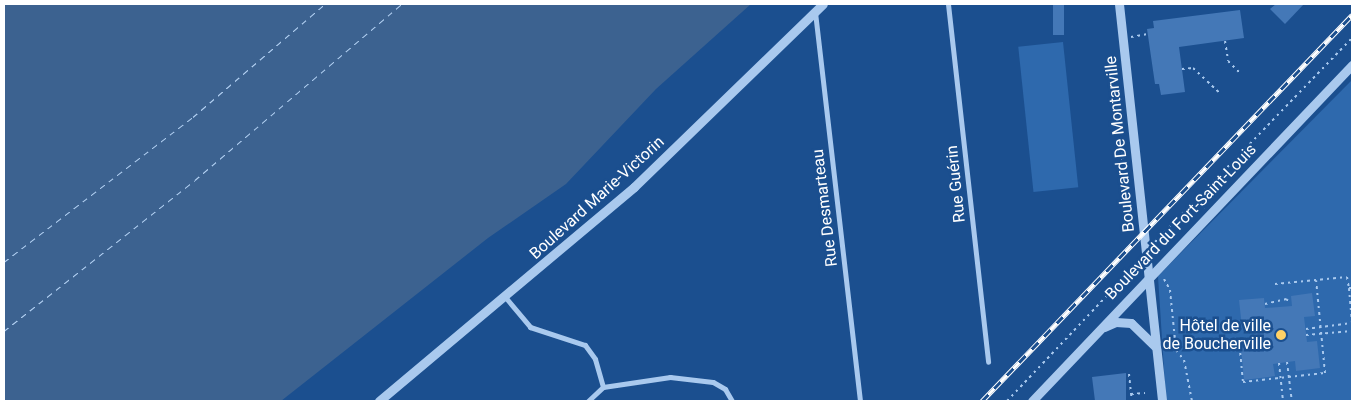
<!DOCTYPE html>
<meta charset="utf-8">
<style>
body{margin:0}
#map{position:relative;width:1356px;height:405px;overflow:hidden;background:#1b4f8f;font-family:Roboto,sans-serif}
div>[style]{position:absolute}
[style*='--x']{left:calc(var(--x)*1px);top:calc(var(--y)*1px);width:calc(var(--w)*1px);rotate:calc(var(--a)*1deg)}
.green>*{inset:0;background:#2e69ad;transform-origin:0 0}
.water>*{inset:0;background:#3c6290}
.ferry>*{height:1px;margin-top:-0.5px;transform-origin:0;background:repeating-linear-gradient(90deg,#b5d3f5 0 6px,transparent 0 11px)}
.building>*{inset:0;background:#4478b7;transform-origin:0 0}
.path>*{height:2px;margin-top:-1px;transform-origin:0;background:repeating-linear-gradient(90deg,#a9c9ee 0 2.5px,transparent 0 6.5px)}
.minor>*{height:5px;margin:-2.5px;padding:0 2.5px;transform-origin:2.5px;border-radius:2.5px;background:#a9c9ee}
.tertiary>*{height:9px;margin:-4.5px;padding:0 4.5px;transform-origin:4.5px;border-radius:4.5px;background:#a9c9ee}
.rail>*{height:5px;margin-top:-2.5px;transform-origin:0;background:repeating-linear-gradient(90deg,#1b4f8f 0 9px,#fff 0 18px);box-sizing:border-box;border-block:1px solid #fff}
.dots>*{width:14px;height:14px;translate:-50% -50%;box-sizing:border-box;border:2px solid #1b4f8f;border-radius:50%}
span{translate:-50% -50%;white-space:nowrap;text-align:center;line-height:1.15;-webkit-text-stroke:5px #1b4f8f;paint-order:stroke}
.street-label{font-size:16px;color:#fff}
.poi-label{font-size:16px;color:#fff}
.right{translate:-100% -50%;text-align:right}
.frame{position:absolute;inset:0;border:5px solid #fff;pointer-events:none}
</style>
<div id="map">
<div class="green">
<i style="left:1063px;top:42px;width:146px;height:45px;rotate:84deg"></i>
<i style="clip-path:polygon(1352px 80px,1352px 401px,1166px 401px,1158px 276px)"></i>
</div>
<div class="water">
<i style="clip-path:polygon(4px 4px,751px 4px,656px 89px,566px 184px,488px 238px,281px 401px,4px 401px)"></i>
</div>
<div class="ferry">
<i style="--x:4;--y:262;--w:238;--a:-37.5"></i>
<i style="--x:193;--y:117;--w:174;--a:-40.6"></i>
<i style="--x:4;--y:331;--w:243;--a:-38.3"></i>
<i style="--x:195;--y:180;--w:272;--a:-40.4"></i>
</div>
<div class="building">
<i style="left:1053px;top:4px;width:11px;height:31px"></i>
<i style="clip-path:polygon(1276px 4px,1304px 4px,1285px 24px,1270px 9px)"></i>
<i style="clip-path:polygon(1240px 10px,1244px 38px,1179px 47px,1185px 92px,1161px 95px,1159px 84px,1155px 84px,1147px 29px,1154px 28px,1153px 21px)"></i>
<i style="clip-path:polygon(1312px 293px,1315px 316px,1304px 317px,1307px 342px,1317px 341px,1320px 368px,1296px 371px,1295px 361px,1273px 364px,1275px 376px,1244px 380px,1241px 348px,1255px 347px,1253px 326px,1242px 327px,1239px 300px,1264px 298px,1265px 308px,1292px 306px,1291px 296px)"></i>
<i style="clip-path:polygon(1126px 373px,1126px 401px,1095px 401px,1092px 377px)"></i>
</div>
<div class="path">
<i style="--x:1131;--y:37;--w:17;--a:-10"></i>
<i style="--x:1225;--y:41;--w:20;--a:81"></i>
<i style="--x:1228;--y:61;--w:18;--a:45"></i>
<i style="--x:1182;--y:69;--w:11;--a:-5"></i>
<i style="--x:1193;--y:68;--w:38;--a:43"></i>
<i style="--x:1122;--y:131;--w:58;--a:89"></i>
<i style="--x:1195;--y:199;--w:13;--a:45"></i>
<i style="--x:1155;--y:242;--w:284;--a:-46"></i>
<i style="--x:1164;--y:279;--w:13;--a:61"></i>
<i style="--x:1170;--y:290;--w:60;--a:84.3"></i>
<i style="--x:1176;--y:350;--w:13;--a:51"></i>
<i style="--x:1184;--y:360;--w:42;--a:79"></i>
<i style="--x:1275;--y:284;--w:72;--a:-5.6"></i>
<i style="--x:1347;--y:277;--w:11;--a:80"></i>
<i style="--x:1265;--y:304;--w:22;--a:-13"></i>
<i style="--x:1286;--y:299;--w:6;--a:39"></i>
<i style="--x:1306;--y:329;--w:46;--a:-7.4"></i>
<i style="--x:1352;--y:323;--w:35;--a:-95"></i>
<i style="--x:1349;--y:288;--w:3;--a:0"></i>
<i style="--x:1306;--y:335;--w:46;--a:-5"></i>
<i style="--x:1254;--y:338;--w:15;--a:172"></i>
<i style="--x:1239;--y:340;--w:42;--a:84.6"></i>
<i style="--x:1243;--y:382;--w:82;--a:-6.3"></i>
<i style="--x:1325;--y:373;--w:93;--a:-95.5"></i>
<i style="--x:1287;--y:362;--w:39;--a:83"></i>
<i style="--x:1279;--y:363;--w:38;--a:84"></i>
<i style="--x:1129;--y:374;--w:27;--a:84"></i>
<i style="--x:1131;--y:394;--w:14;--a:-4"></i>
<i style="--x:1007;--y:401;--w:190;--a:-46.5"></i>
</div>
<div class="minor">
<i style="--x:948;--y:4;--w:360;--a:83.6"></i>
<i style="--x:815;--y:12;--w:392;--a:83.4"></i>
<i style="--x:506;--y:298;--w:38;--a:50"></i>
<i style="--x:530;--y:327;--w:58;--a:18.1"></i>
<i style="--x:585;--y:345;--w:17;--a:54"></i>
<i style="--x:595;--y:359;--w:29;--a:74"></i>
<i style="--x:588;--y:401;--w:21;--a:-43"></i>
<i style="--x:603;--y:387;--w:68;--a:-8.5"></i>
<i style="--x:670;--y:377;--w:43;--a:6.6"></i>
<i style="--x:713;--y:382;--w:14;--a:30"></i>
<i style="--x:725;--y:389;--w:14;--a:60"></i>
</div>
<div class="tertiary">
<i style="--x:1119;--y:4;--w:399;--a:83.8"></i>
<i style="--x:1104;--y:327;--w:13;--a:-23"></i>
<i style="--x:1116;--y:322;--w:15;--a:4"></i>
<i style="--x:1131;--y:323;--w:33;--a:44"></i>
<i style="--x:379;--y:401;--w:333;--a:-40"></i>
<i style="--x:634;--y:187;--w:263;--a:-44.1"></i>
<i style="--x:1032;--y:401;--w:464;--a:-46.4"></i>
</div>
<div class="rail">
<i style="--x:982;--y:401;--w:535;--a:-46.21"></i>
</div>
<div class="dots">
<i style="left:1281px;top:335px;background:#ffd166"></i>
</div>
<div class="street-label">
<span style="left:1120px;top:144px;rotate:-96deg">Boulevard De Montarville</span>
<span style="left:956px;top:184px;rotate:-96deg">Rue Guérin</span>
<span style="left:597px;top:198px;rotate:-42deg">Boulevard Marie-Victorin</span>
<span style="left:825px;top:208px;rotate:-97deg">Rue Desmarteau</span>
<span style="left:1181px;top:222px;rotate:-46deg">Boulevard du Fort-Saint-Louis</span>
</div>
<div class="poi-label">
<span class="right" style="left:1271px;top:335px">Hôtel de ville<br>de Boucherville</span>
</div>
<div class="frame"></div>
</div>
